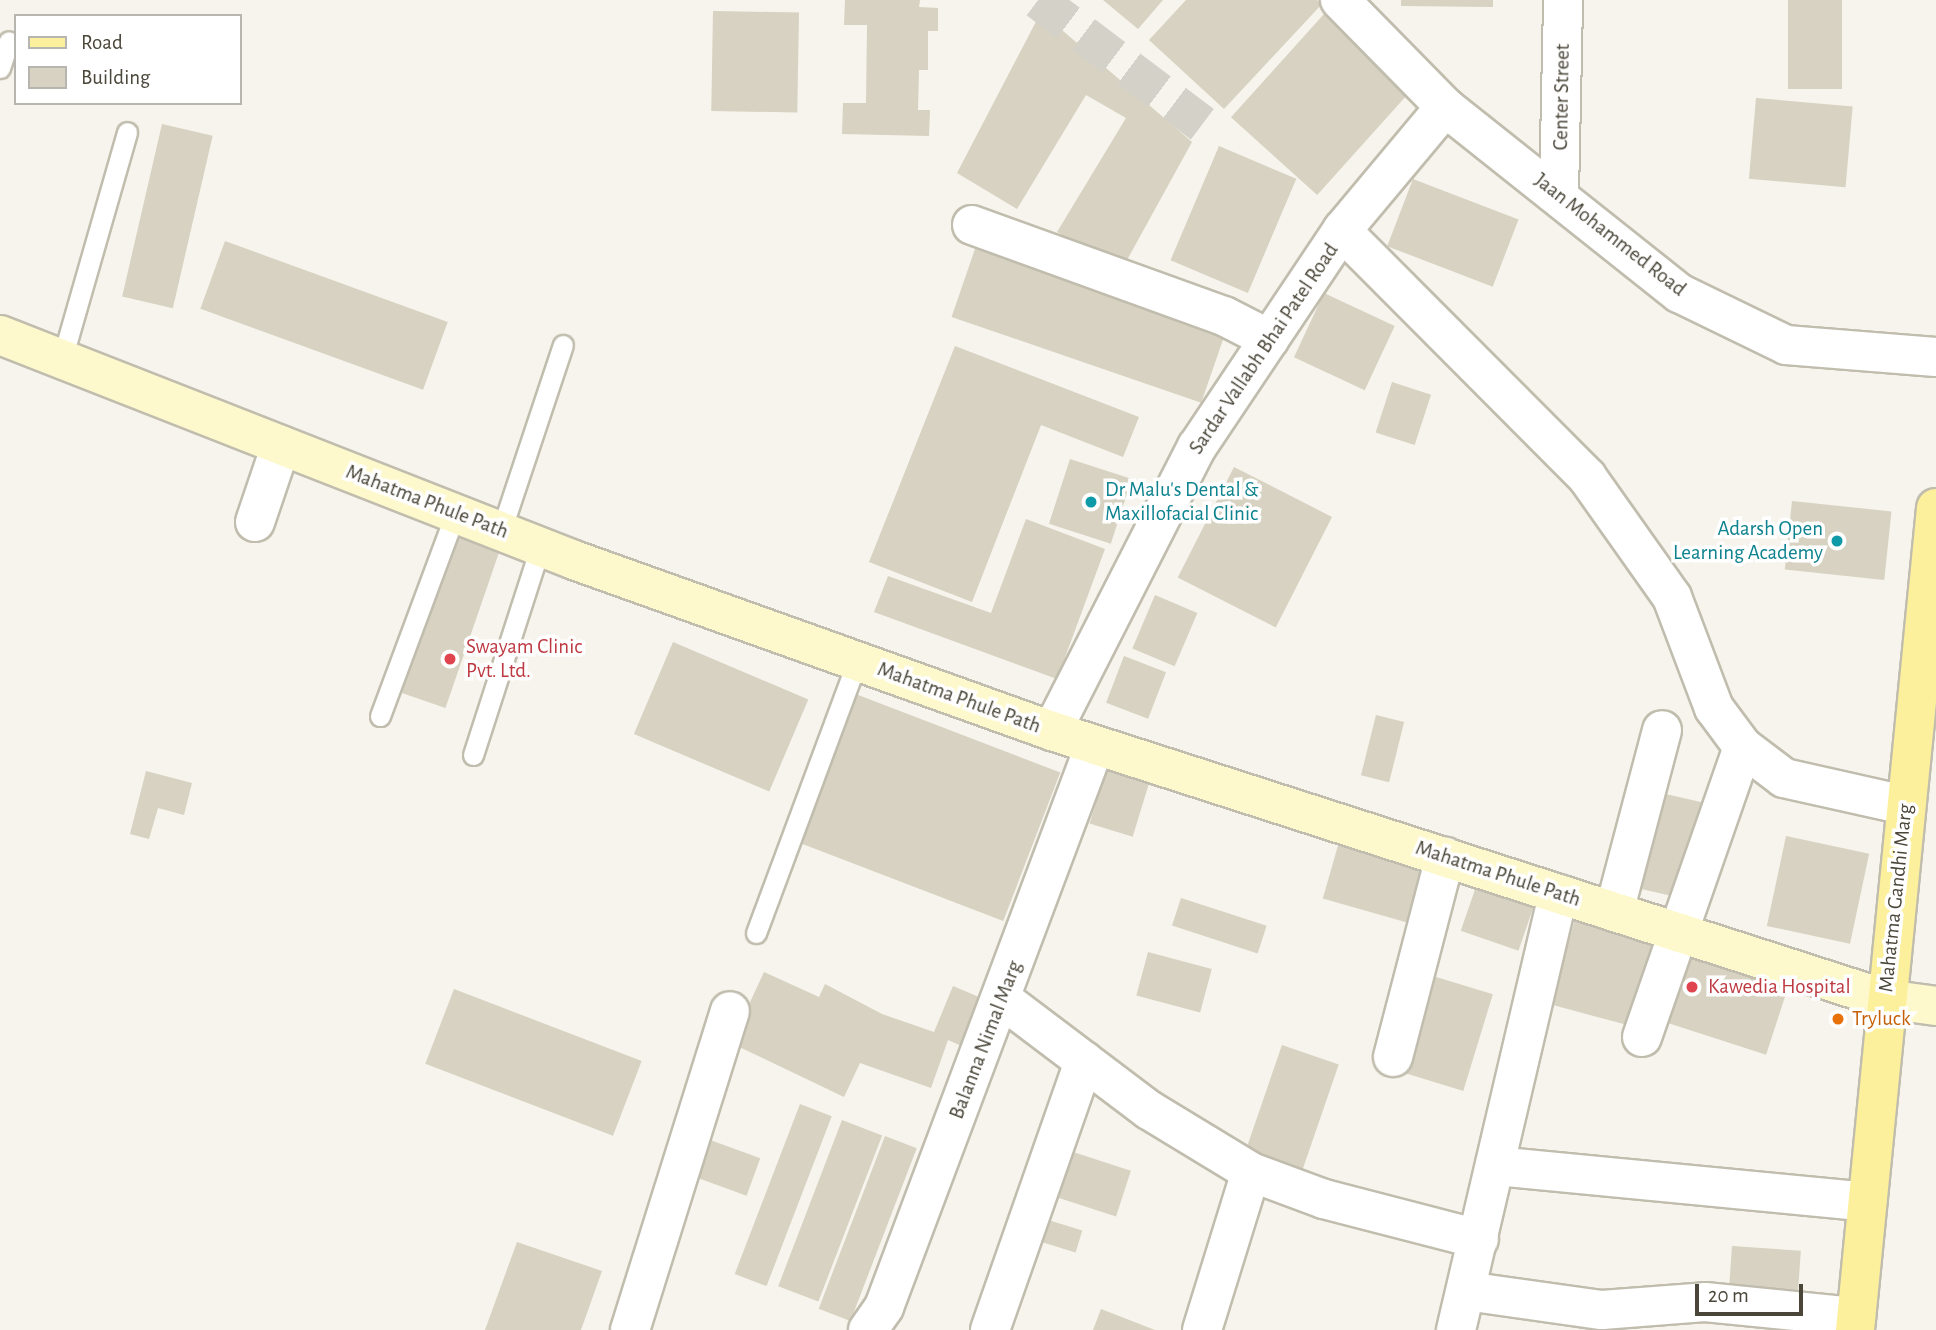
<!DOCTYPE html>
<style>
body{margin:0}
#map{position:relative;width:1936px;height:1330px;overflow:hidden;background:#f6f4ec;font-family:"Alegreya Sans",sans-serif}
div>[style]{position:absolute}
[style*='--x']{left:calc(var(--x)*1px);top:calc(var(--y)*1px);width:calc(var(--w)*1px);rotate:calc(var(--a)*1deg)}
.building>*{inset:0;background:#d7d2c1;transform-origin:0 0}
.street-tunnel>*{height:38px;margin-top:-19px;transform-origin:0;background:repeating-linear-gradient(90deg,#d4d1c8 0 38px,transparent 0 57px)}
.roads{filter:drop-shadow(2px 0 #c1bdae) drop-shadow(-2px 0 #c1bdae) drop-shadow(0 2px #c1bdae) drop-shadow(0 -2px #c1bdae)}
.lane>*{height:19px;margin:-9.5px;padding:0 9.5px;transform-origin:9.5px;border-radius:9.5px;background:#fff}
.street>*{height:38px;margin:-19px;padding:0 19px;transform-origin:19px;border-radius:19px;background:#fff}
.secondary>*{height:38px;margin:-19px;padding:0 19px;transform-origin:19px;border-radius:19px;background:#fef9cd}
.primary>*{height:38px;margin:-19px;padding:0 19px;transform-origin:19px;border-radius:19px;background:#fdf09d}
.dots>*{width:19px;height:19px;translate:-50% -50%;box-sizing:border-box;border:4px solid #fff;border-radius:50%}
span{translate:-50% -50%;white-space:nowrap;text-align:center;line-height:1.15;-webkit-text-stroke:7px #fff;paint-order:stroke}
.street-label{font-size:21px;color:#4a4639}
.culture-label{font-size:21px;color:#0d838f}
.left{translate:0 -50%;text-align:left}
.right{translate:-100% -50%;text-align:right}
.health-label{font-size:21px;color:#be3a42}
.food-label{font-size:21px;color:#c56008}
.legend{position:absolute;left:14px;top:14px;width:228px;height:91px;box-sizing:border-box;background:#fff;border:2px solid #b7b5b0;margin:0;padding:9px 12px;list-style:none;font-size:21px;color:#4a4639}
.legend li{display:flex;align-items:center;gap:14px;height:35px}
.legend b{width:35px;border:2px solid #b7b5b0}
.scale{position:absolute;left:1695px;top:1284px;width:108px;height:32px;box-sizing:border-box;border:4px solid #4a4639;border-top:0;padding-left:9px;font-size:21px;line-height:24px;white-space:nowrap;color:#4a4639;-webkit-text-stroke:5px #fff;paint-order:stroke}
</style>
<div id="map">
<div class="building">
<i style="clip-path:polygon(845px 0,920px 0,919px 7px,938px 8px,938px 31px,928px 31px,928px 70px,919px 70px,918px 110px,930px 110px,929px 136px,842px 134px,843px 103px,866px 103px,867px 25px,844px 25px)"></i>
<i style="clip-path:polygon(1103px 0,1163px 0,1138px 29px)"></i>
<i style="clip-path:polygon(1186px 0,1317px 0,1322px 4px,1224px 109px,1149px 40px)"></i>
<i style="clip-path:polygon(1401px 0,1493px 0,1493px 7px,1401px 6px)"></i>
<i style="left:1788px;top:0;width:54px;height:89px"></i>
<i style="left:713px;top:11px;width:86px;height:100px;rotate:1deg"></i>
<i style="clip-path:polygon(1041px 12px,1192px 142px,1121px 271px,1057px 232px,1126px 118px,1086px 95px,1017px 209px,957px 173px)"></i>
<i style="left:1324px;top:14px;width:116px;height:139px;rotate:42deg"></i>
<i style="left:1756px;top:98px;width:97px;height:81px;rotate:5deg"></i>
<i style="left:162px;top:124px;width:52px;height:177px;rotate:13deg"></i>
<i style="left:1219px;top:146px;width:84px;height:124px;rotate:23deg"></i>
<i style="left:1413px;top:179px;width:113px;height:72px;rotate:21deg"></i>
<i style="left:225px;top:241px;width:237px;height:72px;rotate:20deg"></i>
<i style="left:976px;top:246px;width:264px;height:75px;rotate:19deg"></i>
<i style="left:1324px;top:293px;width:78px;height:71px;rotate:25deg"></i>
<i style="clip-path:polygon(955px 346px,1139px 417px,1123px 457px,1041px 425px,972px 602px,869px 562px)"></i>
<i style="left:1392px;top:382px;width:41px;height:53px;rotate:18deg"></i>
<i style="left:1070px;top:459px;width:65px;height:68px;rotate:18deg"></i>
<i style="left:1234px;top:467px;width:110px;height:124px;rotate:27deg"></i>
<i style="left:1792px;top:501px;width:100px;height:69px;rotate:6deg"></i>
<i style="clip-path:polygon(1026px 519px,1105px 549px,1057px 679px,874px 612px,888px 576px,991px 613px)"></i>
<i style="left:456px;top:536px;width:46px;height:166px;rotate:19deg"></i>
<i style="left:1155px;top:595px;width:46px;height:58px;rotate:23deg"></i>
<i style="left:673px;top:642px;width:147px;height:100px;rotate:23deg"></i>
<i style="left:1124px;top:656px;width:45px;height:50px;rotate:21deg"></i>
<i style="left:853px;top:693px;width:222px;height:159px;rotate:21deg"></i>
<i style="left:1376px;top:715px;width:29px;height:62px;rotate:14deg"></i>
<i style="left:1106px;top:770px;width:45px;height:56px;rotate:17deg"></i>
<i style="clip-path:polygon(146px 771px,192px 783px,184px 815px,158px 808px,149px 839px,130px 834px)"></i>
<i style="left:1657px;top:792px;width:47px;height:98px;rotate:13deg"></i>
<i style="left:1341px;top:835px;width:104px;height:66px;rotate:16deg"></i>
<i style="left:1786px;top:836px;width:85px;height:92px;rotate:12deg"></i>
<i style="left:1480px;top:875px;width:61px;height:59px;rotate:19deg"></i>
<i style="left:1181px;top:898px;width:90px;height:29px;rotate:18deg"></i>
<i style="left:1576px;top:915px;width:86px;height:93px;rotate:15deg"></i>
<i style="left:1682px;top:935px;width:117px;height:88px;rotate:18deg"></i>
<i style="left:1148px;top:952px;width:66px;height:45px;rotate:15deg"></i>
<i style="clip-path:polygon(764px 972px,819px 997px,825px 984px,882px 1014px,934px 1032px,953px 986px,993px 1003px,973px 1051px,948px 1040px,931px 1088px,860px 1063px,844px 1097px,731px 1043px)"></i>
<i style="left:1423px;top:973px;width:73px;height:101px;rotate:17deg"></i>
<i style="left:454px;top:989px;width:201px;height:80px;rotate:21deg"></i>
<i style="left:1282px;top:1045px;width:60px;height:112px;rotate:19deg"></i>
<i style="left:800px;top:1104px;width:34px;height:182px;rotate:21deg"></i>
<i style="left:842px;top:1120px;width:43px;height:178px;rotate:21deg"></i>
<i style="left:885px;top:1136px;width:34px;height:185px;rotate:21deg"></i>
<i style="left:702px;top:1137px;width:62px;height:40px;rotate:20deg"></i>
<i style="left:1070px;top:1151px;width:64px;height:48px;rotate:18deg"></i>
<i style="left:1045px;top:1219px;width:39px;height:23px;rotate:17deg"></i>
<i style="clip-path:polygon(517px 1242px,602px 1271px,581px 1330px,485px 1330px)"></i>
<i style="left:1732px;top:1246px;width:69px;height:48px;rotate:4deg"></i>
<i style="clip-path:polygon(1101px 1309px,1155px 1330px,1093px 1330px)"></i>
</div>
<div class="street-tunnel">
<i style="--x:1038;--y:0;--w:206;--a:37.1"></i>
</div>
<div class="roads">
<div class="lane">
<i style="--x:0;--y:68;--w:28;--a:-72"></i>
<i style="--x:62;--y:359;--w:236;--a:-74"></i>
<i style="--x:501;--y:531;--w:196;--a:-71.6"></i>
<i style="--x:380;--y:716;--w:215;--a:-69.6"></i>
<i style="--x:473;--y:755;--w:219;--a:-72.1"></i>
<i style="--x:756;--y:933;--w:289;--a:-69.6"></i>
</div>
<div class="street">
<i style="--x:1340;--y:0;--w:150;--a:45.5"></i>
<i style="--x:1445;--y:107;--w:299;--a:38.5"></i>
<i style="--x:1679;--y:293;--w:119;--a:25.9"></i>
<i style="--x:1786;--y:345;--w:150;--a:4.6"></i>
<i style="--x:1559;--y:194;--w:194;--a:-88.8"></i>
<i style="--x:972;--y:225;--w:268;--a:19.9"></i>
<i style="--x:1224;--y:316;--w:51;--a:27.1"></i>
<i style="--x:1342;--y:231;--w:347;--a:45.1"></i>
<i style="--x:1587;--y:477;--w:147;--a:54.7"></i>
<i style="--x:1672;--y:597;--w:119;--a:69.3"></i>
<i style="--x:1714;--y:708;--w:49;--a:53.4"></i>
<i style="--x:1743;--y:747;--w:51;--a:37.1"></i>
<i style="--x:1784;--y:778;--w:124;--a:12.6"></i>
<i style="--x:255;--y:522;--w:81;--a:-71.3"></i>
<i style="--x:1052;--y:731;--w:319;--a:-63"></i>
<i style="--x:1197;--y:447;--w:262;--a:-56.2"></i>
<i style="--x:1343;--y:229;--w:159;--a:-50.1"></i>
<i style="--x:1614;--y:912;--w:188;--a:-75.2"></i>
<i style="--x:1002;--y:999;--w:184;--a:37.1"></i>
<i style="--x:1149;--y:1110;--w:119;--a:31.3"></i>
<i style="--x:1251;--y:1172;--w:78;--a:20.3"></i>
<i style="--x:1324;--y:1199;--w:160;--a:14.5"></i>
<i style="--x:1642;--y:1037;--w:307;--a:-70.8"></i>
<i style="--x:1393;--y:1057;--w:207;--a:-75.4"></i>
<i style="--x:1495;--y:1166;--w:374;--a:5.5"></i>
<i style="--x:1466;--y:1291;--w:137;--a:8"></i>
<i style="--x:1602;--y:1310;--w:103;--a:-4.4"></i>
<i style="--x:1705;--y:1302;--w:152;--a:5.7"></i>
<i style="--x:630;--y:1330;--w:334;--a:-72.6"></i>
<i style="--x:868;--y:1330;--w:28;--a:-55"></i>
<i style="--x:884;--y:1307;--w:600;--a:-69.42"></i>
<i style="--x:990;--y:1330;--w:285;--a:-70.7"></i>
<i style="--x:1202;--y:1330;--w:165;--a:-72.8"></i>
<i style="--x:1456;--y:1330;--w:448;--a:-76.8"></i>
</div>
<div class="secondary">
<i style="--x:0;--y:335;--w:617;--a:21.4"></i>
<i style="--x:574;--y:560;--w:508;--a:19.68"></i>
<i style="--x:1052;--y:731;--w:875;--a:17.83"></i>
<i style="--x:1885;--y:999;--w:51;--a:7.8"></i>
</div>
<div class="primary">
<i style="--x:1855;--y:1330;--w:826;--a:-84.37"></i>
</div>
</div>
<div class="dots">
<i style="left:1091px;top:502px;background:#0f9aa8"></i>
<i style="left:1837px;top:541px;background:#0f9aa8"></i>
<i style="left:450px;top:659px;background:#e0444e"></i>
<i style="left:1692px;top:987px;background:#e0444e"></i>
<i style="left:1838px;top:1019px;background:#e8710a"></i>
</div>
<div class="street-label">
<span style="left:1562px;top:97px;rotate:-89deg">Center Street</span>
<span style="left:1610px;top:235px;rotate:38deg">Jaan Mohammed Road</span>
<span style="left:1264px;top:349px;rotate:-56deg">Sardar Vallabh Bhai Patel Road</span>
<span style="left:427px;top:502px;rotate:21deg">Mahatma Phule Path</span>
<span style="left:959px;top:698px;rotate:20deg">Mahatma Phule Path</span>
<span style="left:1498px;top:874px;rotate:18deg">Mahatma Phule Path</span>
<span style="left:1896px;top:898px;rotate:-84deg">Mahatma Gandhi Marg</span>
<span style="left:986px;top:1040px;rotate:-69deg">Balanna Nimal Marg</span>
</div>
<div class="culture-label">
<span class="left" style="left:1105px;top:502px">Dr Malu's Dental &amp;<br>Maxillofacial Clinic</span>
<span class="right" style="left:1823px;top:541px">Adarsh Open<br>Learning Academy</span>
</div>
<div class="health-label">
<span class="left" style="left:466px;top:659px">Swayam Clinic<br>Pvt. Ltd.</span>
<span class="left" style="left:1708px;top:987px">Kawedia Hospital</span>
</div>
<div class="food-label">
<span class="left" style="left:1852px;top:1019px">Tryluck</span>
</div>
<ul class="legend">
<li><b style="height:9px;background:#fdf09d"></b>Road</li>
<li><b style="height:19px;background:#d7d2c1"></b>Building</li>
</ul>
<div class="scale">20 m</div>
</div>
